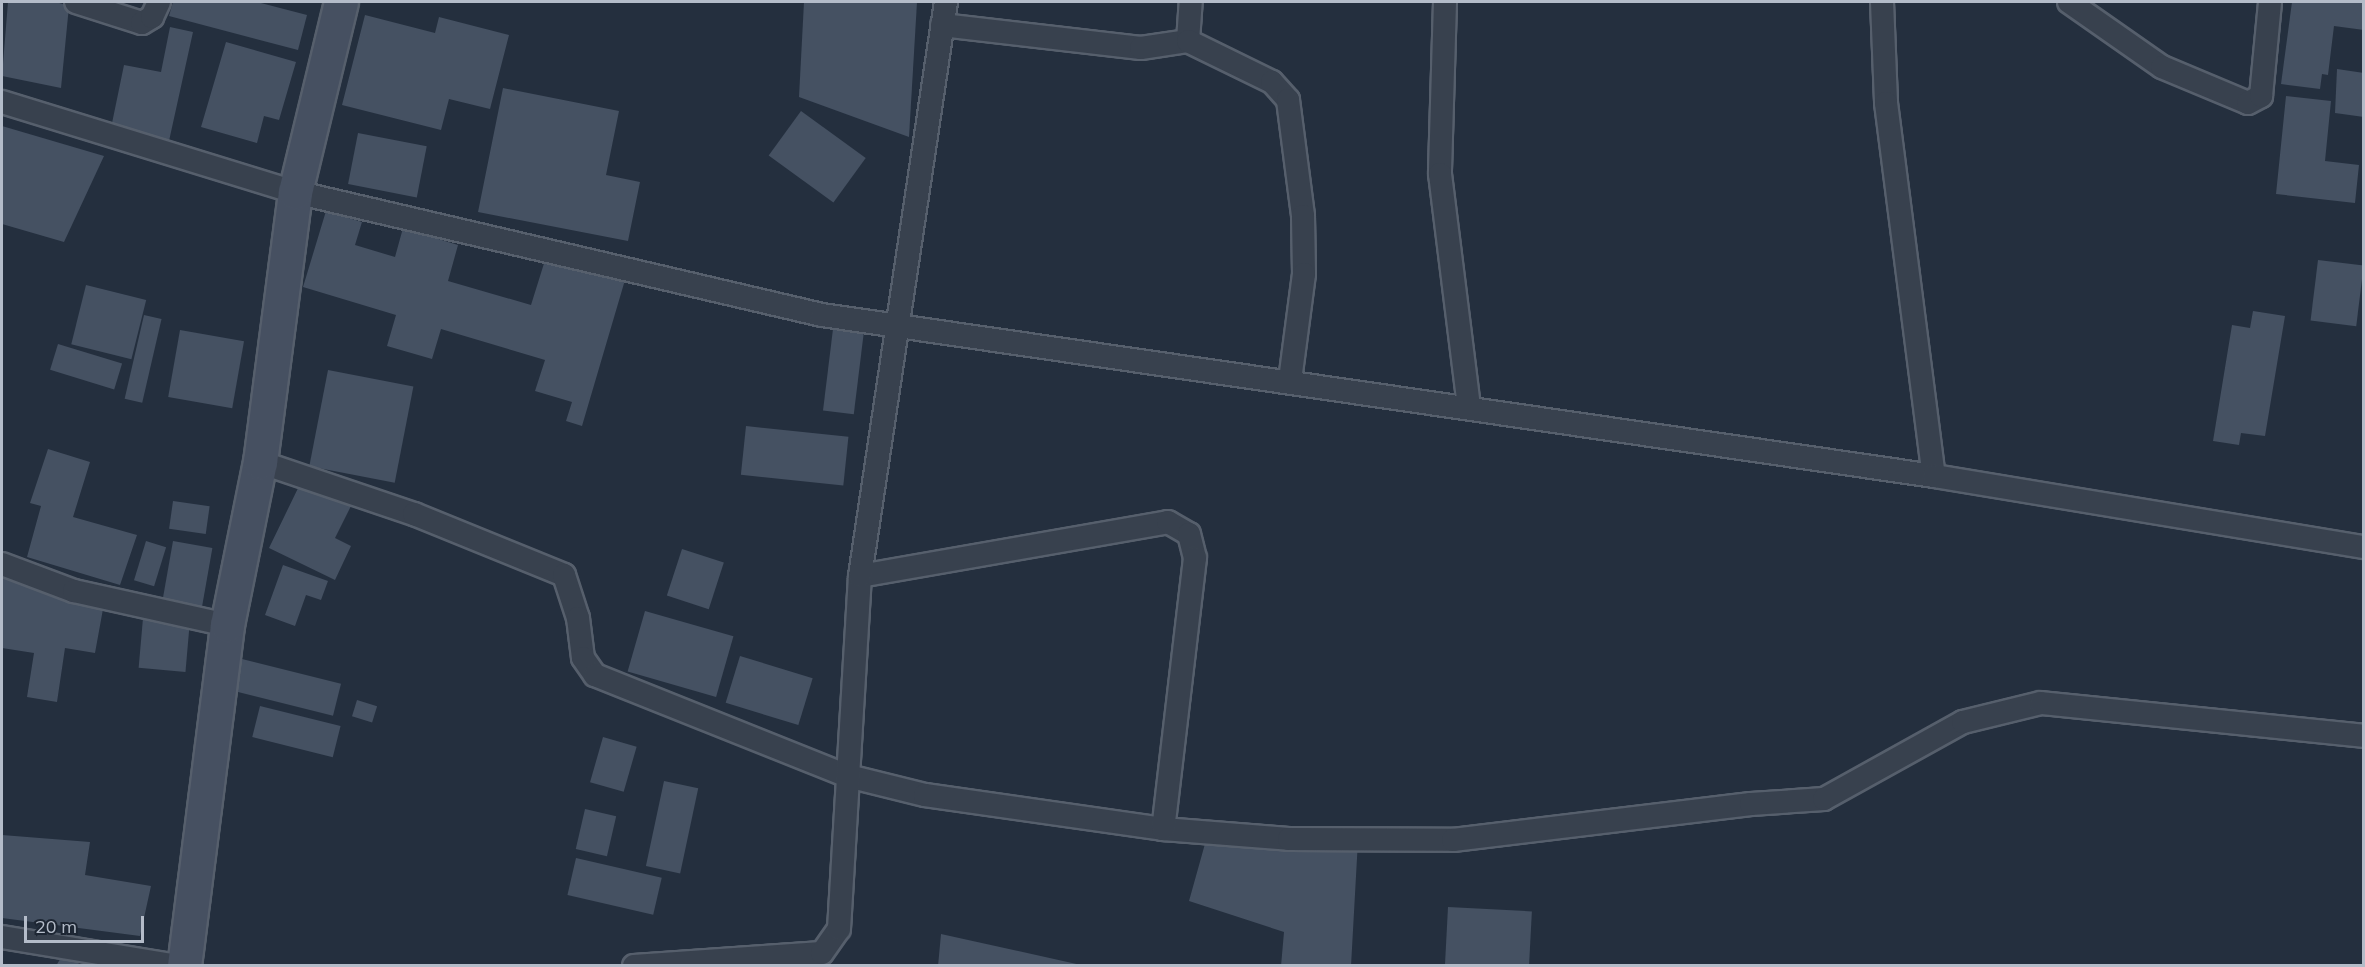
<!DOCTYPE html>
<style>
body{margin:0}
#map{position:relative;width:2365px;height:967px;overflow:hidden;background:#242f3e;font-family:Mulish,sans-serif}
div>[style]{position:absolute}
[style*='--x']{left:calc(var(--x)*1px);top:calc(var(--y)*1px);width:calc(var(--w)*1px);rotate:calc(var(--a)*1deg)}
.building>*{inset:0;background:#455162;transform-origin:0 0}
.roads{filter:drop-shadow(2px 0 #565f6c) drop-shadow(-2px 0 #565f6c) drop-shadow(0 2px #565f6c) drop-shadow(0 -2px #565f6c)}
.lane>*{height:22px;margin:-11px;padding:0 11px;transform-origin:11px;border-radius:11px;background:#38414e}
.secondary>*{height:33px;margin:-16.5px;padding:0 16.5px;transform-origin:16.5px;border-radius:16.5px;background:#465061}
span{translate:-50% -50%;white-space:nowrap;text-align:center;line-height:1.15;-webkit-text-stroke:4.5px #1d2633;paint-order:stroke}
.frame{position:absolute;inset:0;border:3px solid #b4bcc9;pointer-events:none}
.scale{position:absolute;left:24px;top:916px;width:120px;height:27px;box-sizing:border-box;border:3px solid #b4bcc9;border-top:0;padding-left:8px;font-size:18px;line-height:21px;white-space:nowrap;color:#b4bcc9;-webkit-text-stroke:4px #1d2633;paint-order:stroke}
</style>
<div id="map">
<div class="building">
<i style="clip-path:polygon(8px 2px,56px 2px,69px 6px,61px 88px,2px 76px)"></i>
<i style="clip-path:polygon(173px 2px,257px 2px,307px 15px,298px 50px,169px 16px)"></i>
<i style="clip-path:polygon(804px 2px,917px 2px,909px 137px,799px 97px)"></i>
<i style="clip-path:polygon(2292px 2px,2364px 2px,2364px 30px,2334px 26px,2328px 75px,2322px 74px,2320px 89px,2281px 84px)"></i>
<i style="clip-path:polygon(365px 15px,435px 33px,439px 17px,509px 35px,490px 109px,449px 99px,441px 130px,342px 105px)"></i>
<i style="clip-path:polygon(170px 27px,193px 32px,169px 141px,111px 128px,124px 65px,161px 72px)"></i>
<i style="clip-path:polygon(226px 42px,296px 62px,279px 120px,264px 116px,257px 143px,201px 127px)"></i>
<i style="clip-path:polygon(2337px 69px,2364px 73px,2364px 117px,2335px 113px)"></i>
<i style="clip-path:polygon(503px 88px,619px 111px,606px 175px,640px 182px,628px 241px,478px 212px)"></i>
<i style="clip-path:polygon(2286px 96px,2331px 101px,2325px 161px,2359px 165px,2355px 203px,2276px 194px)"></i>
<i style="left:801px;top:111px;width:80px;height:55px;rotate:36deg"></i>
<i style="clip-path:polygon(2px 126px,104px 156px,64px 242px,2px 224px)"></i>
<i style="left:358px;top:133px;width:70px;height:52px;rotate:11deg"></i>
<i style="clip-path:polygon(326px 211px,362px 222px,355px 245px,395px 257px,403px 228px,458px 245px,448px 281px,531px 305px,546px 257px,625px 280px,582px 426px,566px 421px,572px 402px,535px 391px,545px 360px,441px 329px,432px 359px,387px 346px,396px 315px,303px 287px)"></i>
<i style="left:2318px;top:260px;width:46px;height:61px;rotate:7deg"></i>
<i style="left:86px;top:285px;width:62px;height:61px;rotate:14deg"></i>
<i style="clip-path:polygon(2253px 311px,2285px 316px,2265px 436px,2241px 433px,2239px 445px,2213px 441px,2232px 325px,2250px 328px)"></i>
<i style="left:144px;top:315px;width:18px;height:86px;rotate:13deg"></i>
<i style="left:833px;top:329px;width:31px;height:82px;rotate:7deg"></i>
<i style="left:180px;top:330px;width:65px;height:68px;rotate:10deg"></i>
<i style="left:58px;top:344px;width:67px;height:27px;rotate:17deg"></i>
<i style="left:328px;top:370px;width:87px;height:98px;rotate:11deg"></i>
<i style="left:746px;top:426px;width:103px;height:49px;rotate:6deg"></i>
<i style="clip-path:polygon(48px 449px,90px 462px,73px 517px,137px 535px,120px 585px,27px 557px,41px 506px,30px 503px)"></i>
<i style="clip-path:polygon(301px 482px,351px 506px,335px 538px,351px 546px,335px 580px,269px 548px)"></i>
<i style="left:173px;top:501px;width:37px;height:28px;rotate:8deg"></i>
<i style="left:146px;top:541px;width:21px;height:41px;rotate:17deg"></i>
<i style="left:173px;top:541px;width:40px;height:60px;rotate:10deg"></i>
<i style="left:682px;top:549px;width:44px;height:49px;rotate:18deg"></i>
<i style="clip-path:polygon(283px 565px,328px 581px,321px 600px,306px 595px,295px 626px,265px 615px)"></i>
<i style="clip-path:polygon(2px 577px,105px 598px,95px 653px,65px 648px,57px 702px,27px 697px,34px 653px,2px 648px)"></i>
<i style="left:645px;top:611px;width:92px;height:63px;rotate:16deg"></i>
<i style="left:143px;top:618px;width:47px;height:50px;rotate:5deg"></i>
<i style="left:740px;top:656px;width:76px;height:49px;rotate:17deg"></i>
<i style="left:242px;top:659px;width:102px;height:33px;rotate:14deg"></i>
<i style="left:357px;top:700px;width:21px;height:17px;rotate:17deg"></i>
<i style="left:260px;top:706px;width:83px;height:32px;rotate:14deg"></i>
<i style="left:603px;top:737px;width:35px;height:47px;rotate:16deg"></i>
<i style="left:664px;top:781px;width:35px;height:87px;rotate:12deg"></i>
<i style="left:585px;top:809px;width:32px;height:41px;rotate:13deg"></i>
<i style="clip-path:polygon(1208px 833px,1358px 840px,1351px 966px,1281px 966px,1284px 932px,1189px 901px)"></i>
<i style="clip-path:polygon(2px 835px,90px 842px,85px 875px,151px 886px,140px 936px,2px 918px)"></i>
<i style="left:576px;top:858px;width:88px;height:38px;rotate:13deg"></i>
<i style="left:1448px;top:907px;width:84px;height:59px;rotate:3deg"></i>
<i style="clip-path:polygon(941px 934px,1081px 965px,1081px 966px,938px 966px)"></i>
<i style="clip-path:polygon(63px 954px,83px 966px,56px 966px)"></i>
</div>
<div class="roads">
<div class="lane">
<i style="--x:76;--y:2;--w:69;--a:17.7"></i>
<i style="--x:142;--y:23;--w:12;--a:-31"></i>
<i style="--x:152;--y:17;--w:17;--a:-65"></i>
<i style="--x:1445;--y:2;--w:172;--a:91.7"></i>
<i style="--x:1440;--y:174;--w:236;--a:82.9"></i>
<i style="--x:1882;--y:2;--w:101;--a:87.7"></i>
<i style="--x:1886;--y:103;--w:376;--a:82.7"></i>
<i style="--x:2069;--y:2;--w:113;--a:35"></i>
<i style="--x:2162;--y:67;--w:93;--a:22.7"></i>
<i style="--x:2248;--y:103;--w:15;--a:-28"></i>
<i style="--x:2261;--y:96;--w:94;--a:-84.5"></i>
<i style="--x:942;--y:25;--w:200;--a:6.6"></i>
<i style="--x:1141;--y:48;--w:48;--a:-8.5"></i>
<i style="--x:1188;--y:41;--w:39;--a:-86"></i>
<i style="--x:1188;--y:41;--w:93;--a:26"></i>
<i style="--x:1272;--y:82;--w:24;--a:48"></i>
<i style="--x:1288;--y:100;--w:117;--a:82.6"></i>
<i style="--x:1303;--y:216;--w:58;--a:89"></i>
<i style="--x:1304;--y:274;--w:108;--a:97.5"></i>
<i style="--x:2;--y:102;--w:307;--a:17.1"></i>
<i style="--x:295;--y:192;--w:541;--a:13.14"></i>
<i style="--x:822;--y:315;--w:1124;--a:8.24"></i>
<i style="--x:1934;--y:476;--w:436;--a:9.4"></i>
<i style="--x:260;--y:462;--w:163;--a:18.7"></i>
<i style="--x:414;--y:514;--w:162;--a:22.1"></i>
<i style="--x:564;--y:575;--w:45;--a:72"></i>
<i style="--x:578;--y:618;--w:40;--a:82.9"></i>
<i style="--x:583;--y:658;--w:21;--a:55"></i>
<i style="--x:595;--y:675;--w:272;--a:21.8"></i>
<i style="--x:848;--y:776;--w:79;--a:13.9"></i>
<i style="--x:925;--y:795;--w:240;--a:8.1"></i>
<i style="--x:1163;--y:829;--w:126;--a:4.5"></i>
<i style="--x:1289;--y:839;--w:164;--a:0.3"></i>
<i style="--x:1453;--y:840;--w:300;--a:-6.9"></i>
<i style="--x:1751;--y:804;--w:73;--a:-3.9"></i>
<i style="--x:1824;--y:799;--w:159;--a:-29"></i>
<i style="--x:1963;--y:722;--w:80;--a:-13.7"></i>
<i style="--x:2041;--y:703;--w:325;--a:5.8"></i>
<i style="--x:2;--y:564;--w:77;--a:20.6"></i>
<i style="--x:74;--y:591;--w:157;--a:12.5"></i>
<i style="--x:860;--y:576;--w:313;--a:-9.9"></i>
<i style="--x:1168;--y:522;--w:24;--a:30"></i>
<i style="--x:1189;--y:534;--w:25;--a:76"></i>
<i style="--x:1195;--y:558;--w:273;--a:96.7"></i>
<i style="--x:2;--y:937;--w:177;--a:9.4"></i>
<i style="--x:634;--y:966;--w:188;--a:-4"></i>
<i style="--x:822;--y:953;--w:29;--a:-55"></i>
<i style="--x:839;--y:929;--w:354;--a:-86.6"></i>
<i style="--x:860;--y:576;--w:580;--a:-81.48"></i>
</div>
<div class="secondary">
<i style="--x:184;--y:966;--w:344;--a:-82.8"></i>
<i style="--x:227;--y:625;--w:166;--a:-78.6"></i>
<i style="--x:260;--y:462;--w:272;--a:-82.6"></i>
<i style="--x:295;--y:192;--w:195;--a:-76.4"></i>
</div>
</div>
<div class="frame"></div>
<div class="scale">20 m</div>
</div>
